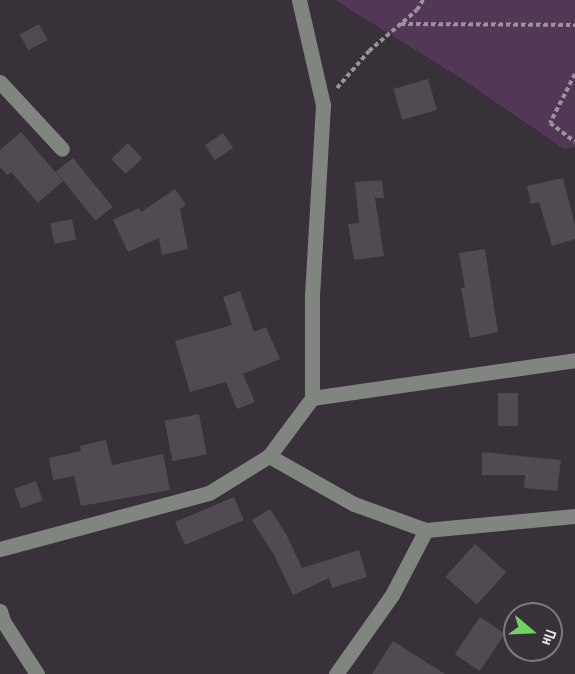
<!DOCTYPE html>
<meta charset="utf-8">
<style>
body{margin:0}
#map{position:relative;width:575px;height:674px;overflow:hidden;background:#39313a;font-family:"Sofia Sans Condensed",sans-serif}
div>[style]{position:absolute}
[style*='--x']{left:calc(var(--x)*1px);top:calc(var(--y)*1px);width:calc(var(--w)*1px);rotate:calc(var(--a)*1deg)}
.green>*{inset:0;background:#533756}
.building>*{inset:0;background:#524a53;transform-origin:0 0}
.path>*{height:4px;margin-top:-2px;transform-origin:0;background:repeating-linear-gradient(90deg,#9a939b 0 4.5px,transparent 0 7.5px)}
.minor>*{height:15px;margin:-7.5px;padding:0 7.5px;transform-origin:7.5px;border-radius:7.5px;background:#818580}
span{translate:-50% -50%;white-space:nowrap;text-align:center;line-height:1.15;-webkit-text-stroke:6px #39313a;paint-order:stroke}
.north{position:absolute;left:503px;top:602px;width:60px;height:60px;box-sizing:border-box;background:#39313a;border:2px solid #807981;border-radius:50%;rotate:109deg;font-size:16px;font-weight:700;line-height:24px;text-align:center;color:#ebe6ec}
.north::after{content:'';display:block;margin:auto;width:21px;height:27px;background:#6fd360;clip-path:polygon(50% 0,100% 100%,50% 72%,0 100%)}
</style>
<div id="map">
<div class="green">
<i style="clip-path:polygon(335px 0,575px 0,575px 147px,564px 149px,459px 77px)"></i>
</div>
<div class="building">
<i style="left:39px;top:24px;width:18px;height:22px;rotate:61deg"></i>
<i style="left:428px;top:79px;width:32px;height:36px;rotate:74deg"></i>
<i style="clip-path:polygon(21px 132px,63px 181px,38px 203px,11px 172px,7px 175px,0 167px,0 150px)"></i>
<i style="left:223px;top:133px;width:18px;height:22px;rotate:56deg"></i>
<i style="left:128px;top:143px;width:21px;height:23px;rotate:47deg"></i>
<i style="left:73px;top:158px;width:63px;height:22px;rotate:51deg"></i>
<i style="clip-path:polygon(563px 178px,575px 225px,575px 239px,552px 246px,539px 202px,531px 204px,527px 186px)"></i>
<i style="clip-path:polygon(382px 180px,384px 198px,375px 198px,384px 256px,354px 260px,348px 224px,359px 223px,355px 182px)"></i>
<i style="clip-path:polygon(175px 189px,186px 205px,180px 209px,188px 249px,162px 255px,159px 238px,128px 252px,113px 220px,139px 208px,141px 212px)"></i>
<i style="left:72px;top:219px;width:21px;height:22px;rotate:79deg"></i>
<i style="clip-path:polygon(485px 249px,498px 332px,470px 338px,461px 288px,465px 287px,459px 253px)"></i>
<i style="clip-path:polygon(240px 291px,254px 332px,266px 327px,280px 359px,243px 374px,255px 402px,237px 409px,226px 382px,190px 392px,175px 341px,232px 325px,223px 297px)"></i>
<i style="left:518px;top:393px;width:33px;height:20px;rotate:90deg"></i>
<i style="left:199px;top:414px;width:41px;height:35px;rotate:79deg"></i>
<i style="clip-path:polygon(106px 440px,112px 465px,163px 454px,170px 490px,81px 506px,74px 476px,53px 480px,49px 458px,81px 451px,80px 446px)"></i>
<i style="clip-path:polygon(482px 452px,561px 460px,557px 491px,524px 488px,525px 475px,482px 475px)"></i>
<i style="left:36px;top:481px;width:21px;height:23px;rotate:71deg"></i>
<i style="left:234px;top:497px;width:25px;height:64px;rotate:67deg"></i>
<i style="clip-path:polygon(270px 509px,286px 534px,302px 568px,359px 550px,367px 577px,332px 588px,329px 578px,293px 595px,274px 555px,252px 520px)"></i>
<i style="left:475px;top:544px;width:42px;height:44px;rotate:42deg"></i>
<i style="left:480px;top:617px;width:30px;height:45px;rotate:34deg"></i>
<i style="clip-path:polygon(393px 641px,445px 674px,372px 674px)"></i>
</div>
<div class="path">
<i style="--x:401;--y:24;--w:174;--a:0.3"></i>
<i style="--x:575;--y:74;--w:55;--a:117"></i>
<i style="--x:550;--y:123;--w:31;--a:37"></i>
<i style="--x:337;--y:88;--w:49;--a:-49.1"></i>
<i style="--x:369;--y:51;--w:63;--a:-40.5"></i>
<i style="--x:417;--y:10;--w:12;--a:-59"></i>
</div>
<div class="minor">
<i style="--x:299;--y:0;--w:108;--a:77.1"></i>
<i style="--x:323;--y:105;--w:189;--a:93.3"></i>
<i style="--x:312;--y:294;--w:104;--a:90"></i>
<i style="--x:0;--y:82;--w:91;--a:47.2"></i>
<i style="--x:269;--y:456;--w:98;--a:29.5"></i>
<i style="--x:354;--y:504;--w:77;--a:19.9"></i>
<i style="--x:426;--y:530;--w:150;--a:-5.4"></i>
<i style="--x:0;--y:549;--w:216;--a:-15"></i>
<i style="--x:209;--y:493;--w:70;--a:-31.7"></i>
<i style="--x:269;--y:456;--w:72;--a:-53.4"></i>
<i style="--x:312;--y:398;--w:266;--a:-8.2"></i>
<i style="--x:0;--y:611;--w:10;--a:73"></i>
<i style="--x:3;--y:621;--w:63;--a:57.3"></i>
<i style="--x:336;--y:674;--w:97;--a:-54.7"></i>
<i style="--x:392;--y:595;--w:73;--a:-62.4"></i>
</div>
<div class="north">Пн</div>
</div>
